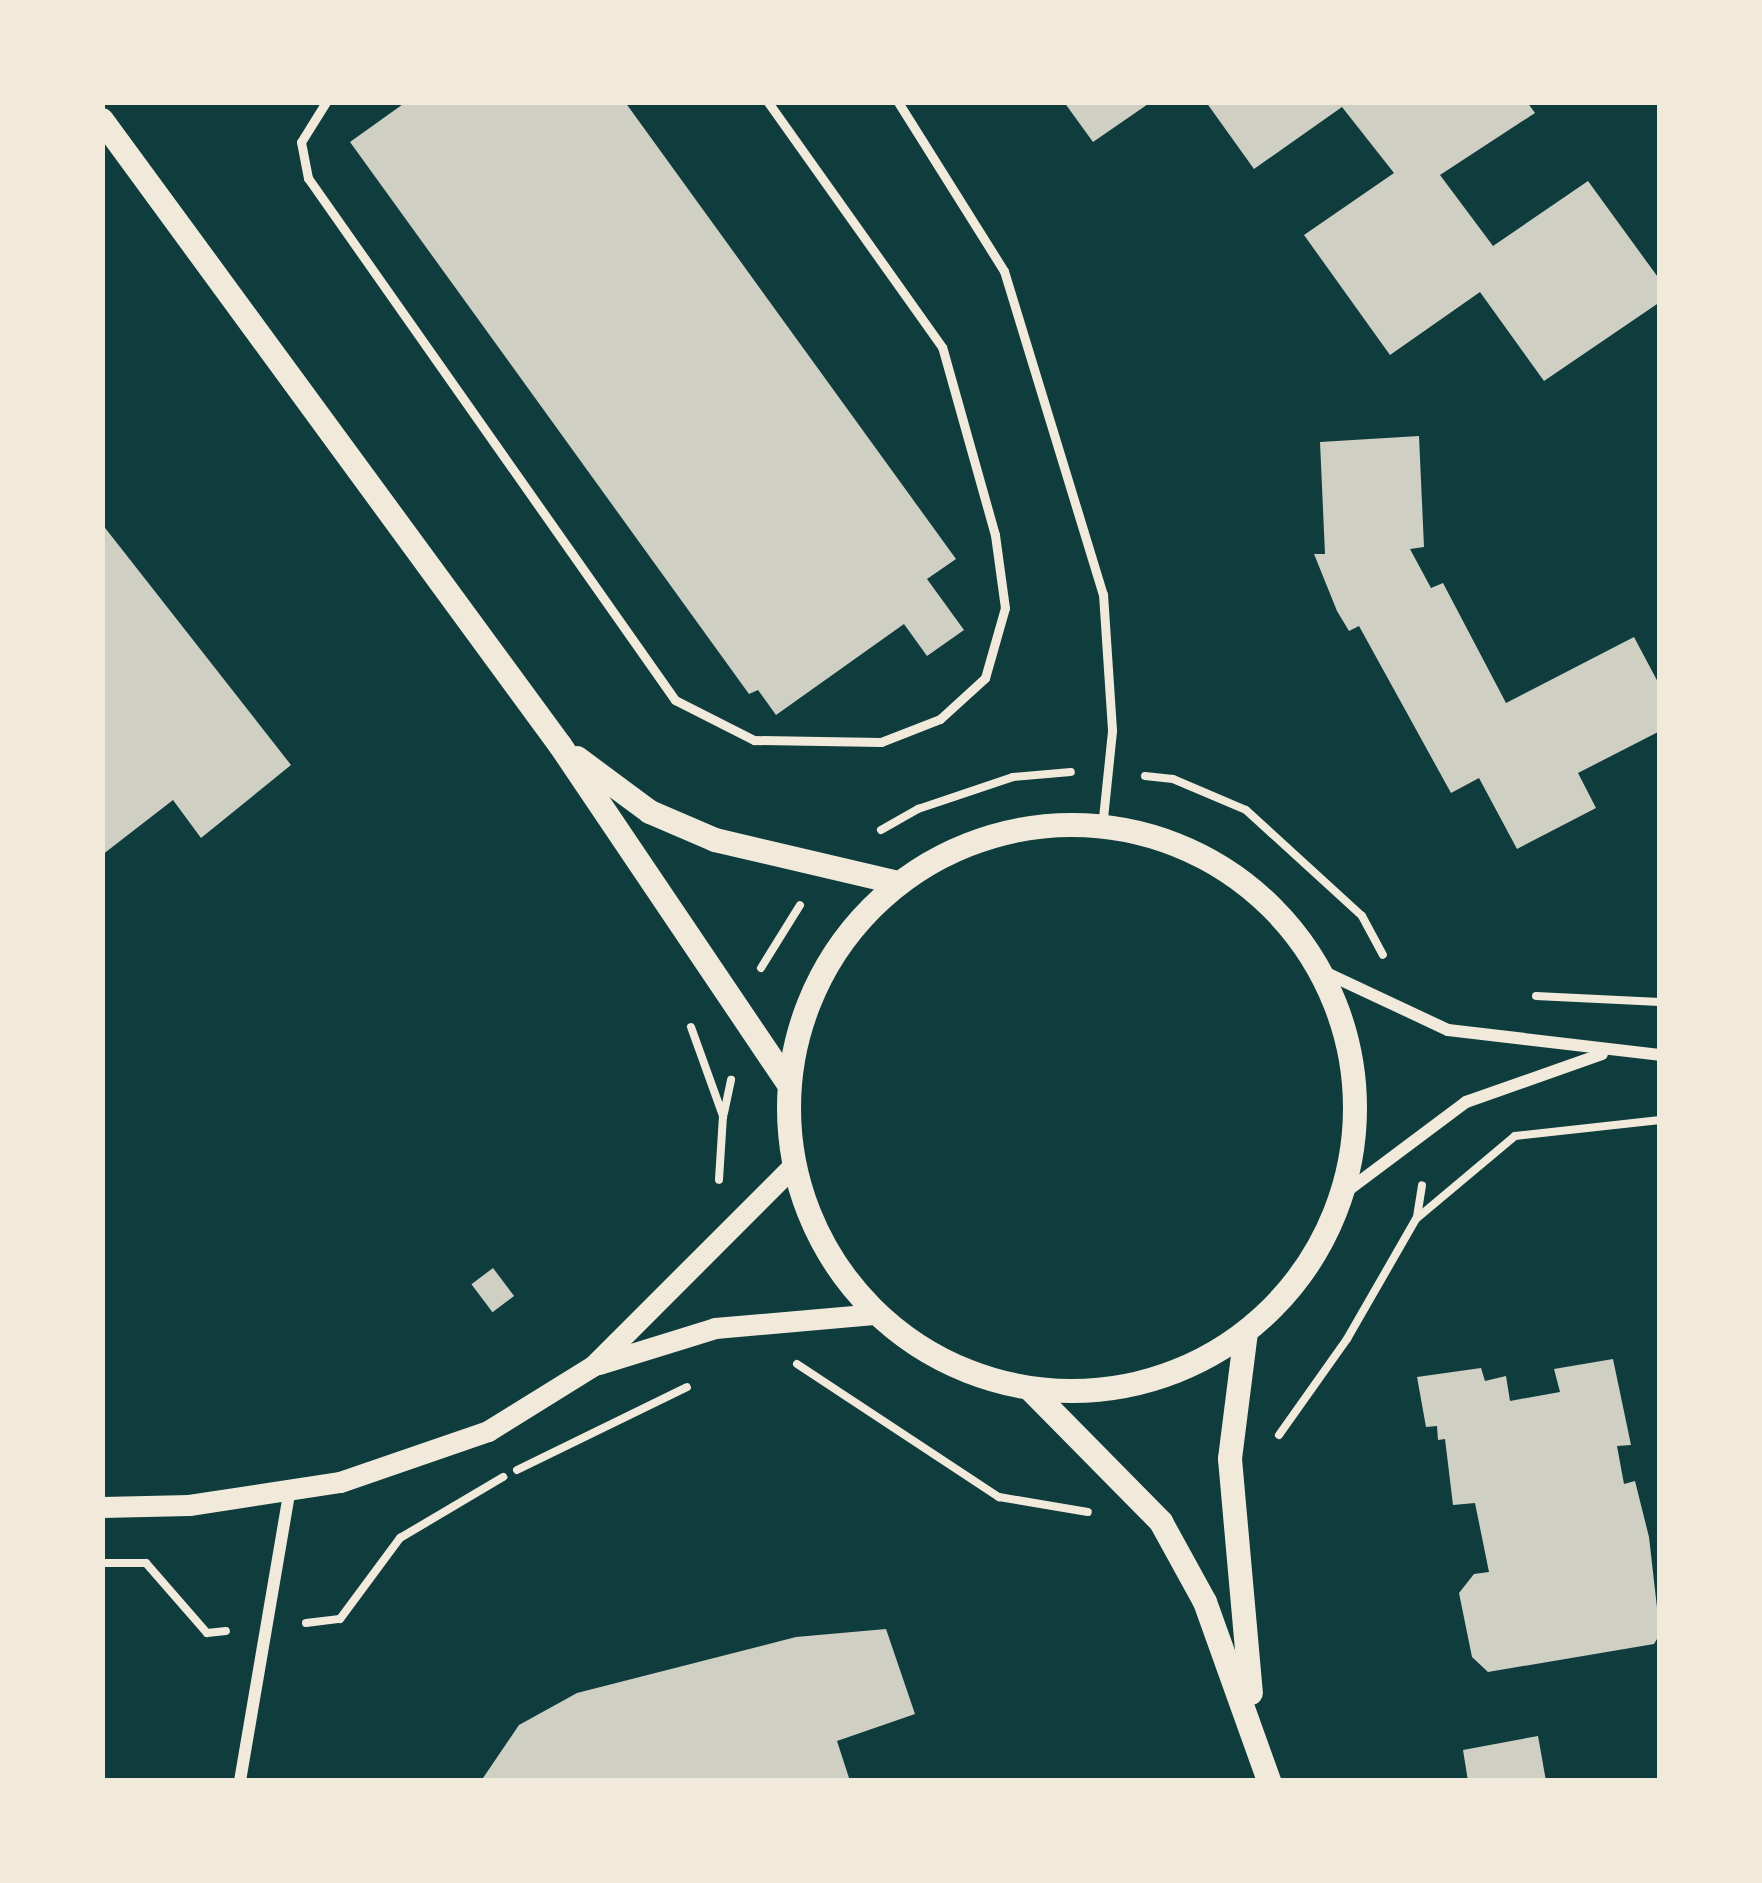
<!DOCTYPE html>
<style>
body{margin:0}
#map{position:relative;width:1762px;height:1883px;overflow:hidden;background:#0f3d3e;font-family:Helvetica,sans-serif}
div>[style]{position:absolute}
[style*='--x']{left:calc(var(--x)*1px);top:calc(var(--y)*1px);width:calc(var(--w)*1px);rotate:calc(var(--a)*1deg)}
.building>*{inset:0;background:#cfcfc3;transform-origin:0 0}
.path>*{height:8px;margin:-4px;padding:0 4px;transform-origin:4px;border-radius:4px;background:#f1e9da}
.service>*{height:9px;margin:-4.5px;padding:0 4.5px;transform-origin:4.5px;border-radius:4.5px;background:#f1e9da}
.minor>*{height:12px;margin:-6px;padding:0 6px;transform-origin:6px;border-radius:6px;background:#f1e9da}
.tertiary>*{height:21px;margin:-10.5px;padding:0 10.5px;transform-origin:10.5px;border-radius:10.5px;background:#f1e9da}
.secondary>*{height:24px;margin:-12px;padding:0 12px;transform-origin:12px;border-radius:12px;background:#f1e9da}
.secondary>.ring{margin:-12px;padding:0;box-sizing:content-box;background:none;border:24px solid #f1e9da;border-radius:50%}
span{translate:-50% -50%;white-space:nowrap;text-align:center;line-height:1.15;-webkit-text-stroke:12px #f1e9da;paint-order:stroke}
.frame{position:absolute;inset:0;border:105px solid #f1e9da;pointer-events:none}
</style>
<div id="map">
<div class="building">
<i style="clip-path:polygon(406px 102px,625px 102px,956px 559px,927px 579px,964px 630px,927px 656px,904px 624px,776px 715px,758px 690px,749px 694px,350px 142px)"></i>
<i style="clip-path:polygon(1064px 102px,1151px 102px,1093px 142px)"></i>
<i style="clip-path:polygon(1206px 102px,1527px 102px,1535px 113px,1440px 175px,1493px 246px,1588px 181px,1660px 280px,1660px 302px,1544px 381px,1480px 292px,1390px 355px,1304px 235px,1394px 173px,1342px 107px,1254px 169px)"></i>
<i style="clip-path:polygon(1419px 436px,1424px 547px,1410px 549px,1431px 588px,1443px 583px,1506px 703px,1634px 637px,1660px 686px,1660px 731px,1578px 773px,1596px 808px,1517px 849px,1479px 778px,1451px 793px,1359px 626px,1349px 631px,1337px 611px,1314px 554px,1325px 554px,1320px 442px)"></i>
<i style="clip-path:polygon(102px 524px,291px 765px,201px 838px,173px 800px,102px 855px)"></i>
<i style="left:493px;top:1268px;width:35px;height:27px;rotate:53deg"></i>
<i style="clip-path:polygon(1613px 1359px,1631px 1445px,1617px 1446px,1624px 1484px,1635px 1481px,1649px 1537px,1660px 1634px,1654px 1644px,1488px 1672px,1472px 1657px,1459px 1593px,1474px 1574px,1489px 1572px,1475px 1503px,1453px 1505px,1445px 1439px,1438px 1440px,1437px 1426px,1426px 1427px,1417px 1377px,1481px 1368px,1485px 1381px,1506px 1376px,1510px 1401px,1560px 1392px,1554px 1369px)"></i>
<i style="clip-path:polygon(886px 1629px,915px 1714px,837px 1741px,850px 1781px,481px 1781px,519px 1725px,577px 1693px,796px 1637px)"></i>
<i style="clip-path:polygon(1538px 1736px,1546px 1781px,1468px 1781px,1463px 1750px)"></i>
</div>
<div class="path">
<i style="--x:1145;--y:776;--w:28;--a:6"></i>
<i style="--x:1173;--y:779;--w:79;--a:23"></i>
<i style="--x:1246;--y:810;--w:157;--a:42.4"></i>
<i style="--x:1362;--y:916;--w:44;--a:61.7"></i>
<i style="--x:881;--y:830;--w:43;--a:-29.6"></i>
<i style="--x:918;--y:809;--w:100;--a:-18.6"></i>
<i style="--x:1013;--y:777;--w:58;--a:-4.9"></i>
<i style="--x:761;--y:968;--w:74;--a:-58.2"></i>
<i style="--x:1536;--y:996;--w:124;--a:2.8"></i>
<i style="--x:691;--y:1027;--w:95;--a:70.2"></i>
<i style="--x:723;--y:1116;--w:64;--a:93.6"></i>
<i style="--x:724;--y:1113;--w:34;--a:-78"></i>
<i style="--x:1417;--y:1217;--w:32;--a:-81"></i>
<i style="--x:797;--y:1364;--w:242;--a:33.4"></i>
<i style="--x:999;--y:1497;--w:90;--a:9.6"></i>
<i style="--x:1279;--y:1435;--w:118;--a:-54.7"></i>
<i style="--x:1347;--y:1339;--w:138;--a:-60.1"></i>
<i style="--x:1416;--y:1219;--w:129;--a:-40"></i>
<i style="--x:1515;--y:1136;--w:146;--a:-6.3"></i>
<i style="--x:517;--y:1470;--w:189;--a:-26"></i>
<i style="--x:102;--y:1563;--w:44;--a:0"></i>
<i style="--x:146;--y:1563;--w:93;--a:48.9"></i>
<i style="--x:207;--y:1633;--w:19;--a:-6"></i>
<i style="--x:306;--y:1623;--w:34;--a:-7"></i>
<i style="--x:340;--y:1619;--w:101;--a:-53.5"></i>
<i style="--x:400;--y:1538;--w:120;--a:-30.6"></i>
</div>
<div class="service">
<i style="--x:326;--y:102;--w:47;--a:122"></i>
<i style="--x:301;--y:142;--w:37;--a:79"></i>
<i style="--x:308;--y:178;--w:638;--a:54.89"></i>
<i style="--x:675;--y:700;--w:89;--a:26.9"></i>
<i style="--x:754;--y:740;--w:127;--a:0.9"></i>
<i style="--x:881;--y:742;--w:63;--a:-21.3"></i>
<i style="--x:940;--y:719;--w:61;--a:-42.3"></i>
<i style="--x:985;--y:678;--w:73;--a:-74.1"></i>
<i style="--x:1005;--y:608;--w:74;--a:-97.8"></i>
<i style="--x:995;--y:535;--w:195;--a:-105.7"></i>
<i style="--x:942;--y:347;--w:301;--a:-125.4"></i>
<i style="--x:898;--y:102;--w:199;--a:57.9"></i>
<i style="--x:1004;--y:271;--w:338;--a:73"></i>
<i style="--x:1103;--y:594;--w:137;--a:86.2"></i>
<i style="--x:1112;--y:731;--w:97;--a:95.9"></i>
</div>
<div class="minor">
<i style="--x:1322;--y:971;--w:139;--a:25.1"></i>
<i style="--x:1448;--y:1030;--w:213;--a:6.7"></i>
<i style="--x:1343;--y:1194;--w:154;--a:-36.8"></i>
<i style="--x:1466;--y:1102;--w:144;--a:-19.4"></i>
<i style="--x:240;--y:1781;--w:296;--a:-80.3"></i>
</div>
<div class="tertiary">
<i style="--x:599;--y:1364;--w:121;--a:-17.2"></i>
<i style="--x:715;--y:1328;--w:162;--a:-5"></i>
<i style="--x:102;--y:1507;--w:87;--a:-1.3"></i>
<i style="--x:189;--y:1505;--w:153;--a:-8.7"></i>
<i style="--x:340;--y:1482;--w:157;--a:-19"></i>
<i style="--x:488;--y:1431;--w:123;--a:-31.8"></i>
<i style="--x:593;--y:1366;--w:283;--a:-45"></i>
</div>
<div class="secondary">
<i style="--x:102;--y:120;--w:775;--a:53.77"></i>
<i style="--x:560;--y:745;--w:409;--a:56"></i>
<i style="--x:577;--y:758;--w:91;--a:36.5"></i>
<i style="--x:650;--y:812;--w:71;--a:23.3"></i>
<i style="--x:715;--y:840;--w:189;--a:13.2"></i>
<i class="ring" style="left:789px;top:825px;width:542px;height:542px"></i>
<i style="--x:1246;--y:1332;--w:128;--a:97.2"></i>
<i style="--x:1230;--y:1459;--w:235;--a:84.9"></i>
<i style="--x:1030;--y:1389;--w:187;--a:45.4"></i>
<i style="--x:1161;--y:1522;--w:91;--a:61.2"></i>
<i style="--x:1205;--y:1602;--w:190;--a:70.3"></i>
</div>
<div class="frame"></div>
</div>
